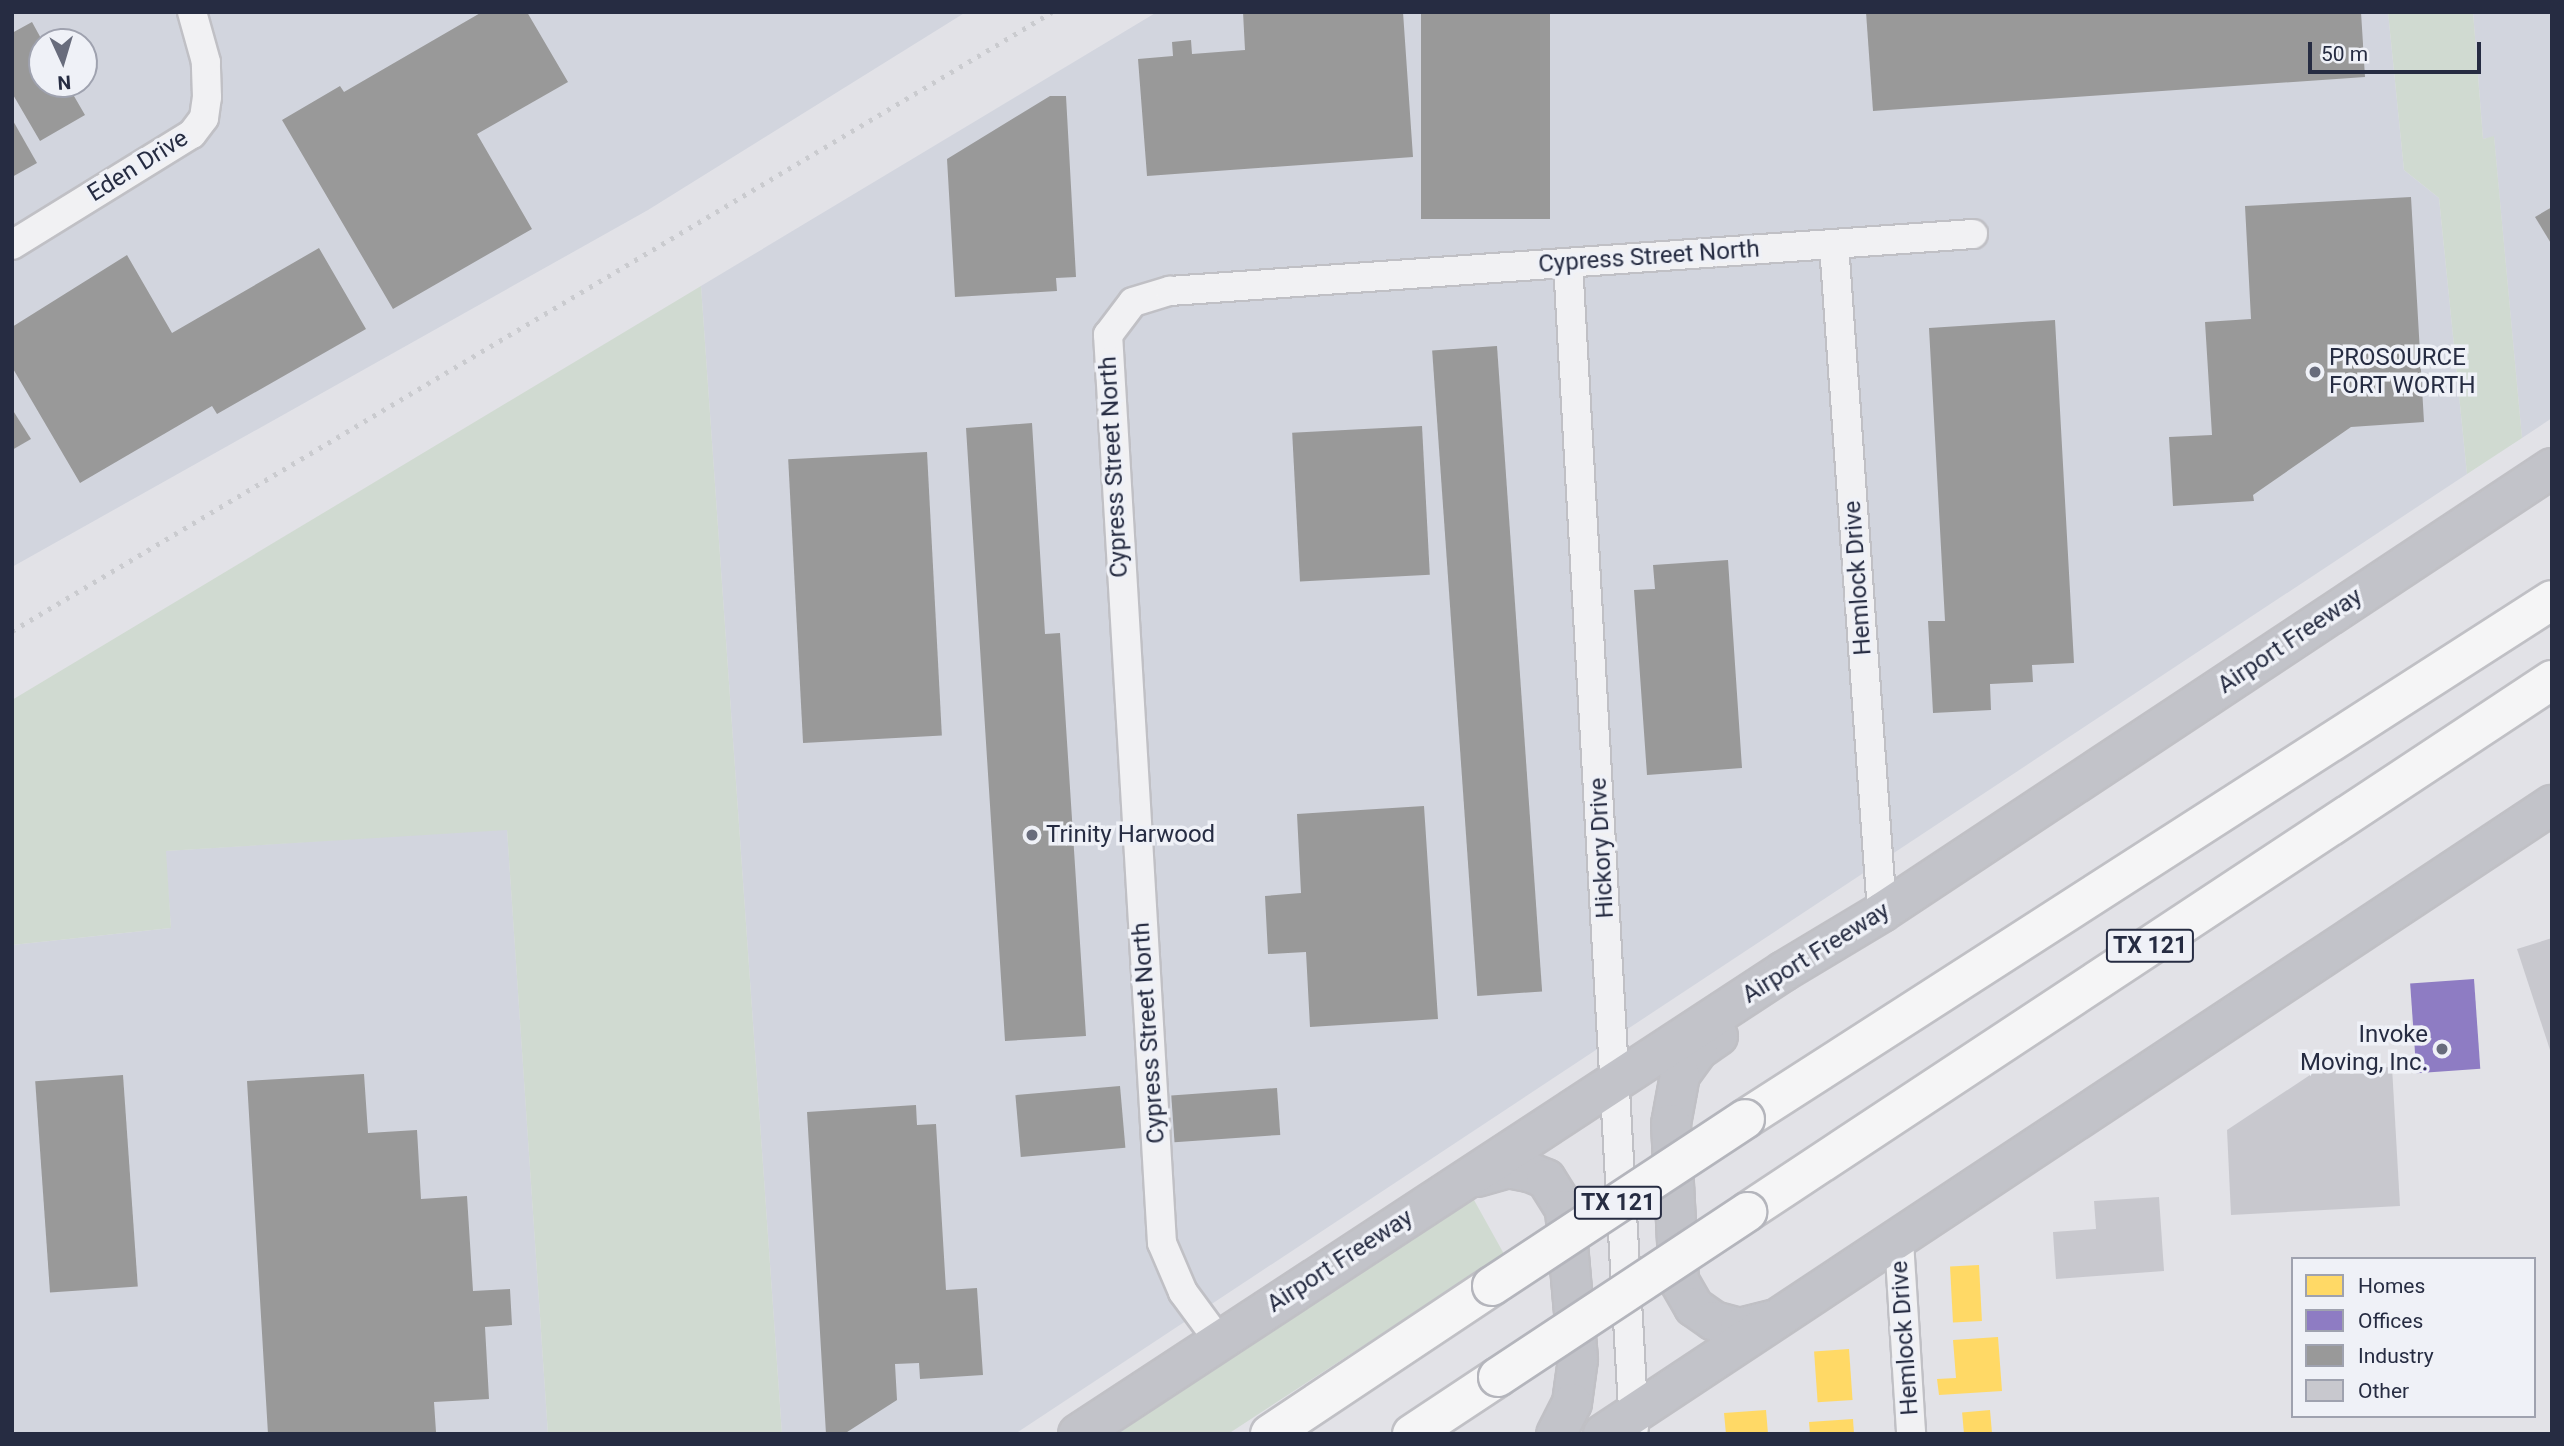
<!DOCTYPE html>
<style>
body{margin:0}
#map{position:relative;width:2564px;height:1446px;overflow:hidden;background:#e2e2e7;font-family:Roboto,sans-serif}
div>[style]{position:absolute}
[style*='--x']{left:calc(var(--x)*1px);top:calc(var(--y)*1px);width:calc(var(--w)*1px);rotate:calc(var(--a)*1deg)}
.built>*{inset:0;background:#d2d5de}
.green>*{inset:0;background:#d0dad1}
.homes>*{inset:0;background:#ffd966;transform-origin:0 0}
.offices>*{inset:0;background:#8e7cc3;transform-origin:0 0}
.industry>*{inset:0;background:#999;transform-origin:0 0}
.building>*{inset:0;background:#c8c8ce}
.roads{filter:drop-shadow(2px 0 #c0c0c5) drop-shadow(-2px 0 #c0c0c5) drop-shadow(0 2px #c0c0c5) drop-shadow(0 -2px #c0c0c5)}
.minor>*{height:28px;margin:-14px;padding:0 14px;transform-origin:14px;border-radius:14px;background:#f1f1f3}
.secondary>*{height:38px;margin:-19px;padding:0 19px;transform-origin:19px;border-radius:19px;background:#c2c3c9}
.motorway>*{height:38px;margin:-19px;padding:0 19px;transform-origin:19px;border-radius:19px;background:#f5f5f6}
.rail>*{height:5px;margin-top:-2.5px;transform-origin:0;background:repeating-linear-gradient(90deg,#cacbcf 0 3.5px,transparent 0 10.5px)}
.bridges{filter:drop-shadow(2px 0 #b4b5bc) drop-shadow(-2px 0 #b4b5bc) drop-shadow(0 2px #b4b5bc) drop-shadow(0 -2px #b4b5bc)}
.motorway-bridge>*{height:38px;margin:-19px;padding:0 19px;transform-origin:19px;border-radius:19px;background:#f5f5f6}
.dots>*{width:19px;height:19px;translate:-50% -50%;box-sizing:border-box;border:4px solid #eff1f7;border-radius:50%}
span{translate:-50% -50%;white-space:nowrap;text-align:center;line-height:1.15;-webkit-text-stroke:7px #eff1f7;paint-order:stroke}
.shield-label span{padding:2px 5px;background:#eff1f7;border:2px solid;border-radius:5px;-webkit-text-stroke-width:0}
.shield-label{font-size:23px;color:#262c42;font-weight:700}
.street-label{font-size:24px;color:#262c42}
.poi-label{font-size:24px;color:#262c42}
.left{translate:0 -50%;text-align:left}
.right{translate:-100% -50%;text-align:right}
.frame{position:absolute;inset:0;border:14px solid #262c42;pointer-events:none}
.legend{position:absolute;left:2291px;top:1257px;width:245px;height:161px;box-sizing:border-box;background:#eff1f7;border:2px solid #9fa2af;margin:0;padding:9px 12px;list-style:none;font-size:21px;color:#262c42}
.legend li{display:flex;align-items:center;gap:14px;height:35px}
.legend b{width:35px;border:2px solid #9fa2af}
.north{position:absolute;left:28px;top:28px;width:70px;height:70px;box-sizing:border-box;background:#eff1f7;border:2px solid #9fa2af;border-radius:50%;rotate:176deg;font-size:19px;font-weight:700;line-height:28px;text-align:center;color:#262c42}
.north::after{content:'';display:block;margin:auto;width:24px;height:32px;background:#686c7c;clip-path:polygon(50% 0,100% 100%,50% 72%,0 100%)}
.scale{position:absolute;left:2308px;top:42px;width:173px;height:32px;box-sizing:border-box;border:4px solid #262c42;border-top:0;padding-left:9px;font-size:21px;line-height:24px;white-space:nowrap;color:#262c42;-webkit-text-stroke:5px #eff1f7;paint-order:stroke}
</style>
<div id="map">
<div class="built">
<i style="clip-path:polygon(evenodd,12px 12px,966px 12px,648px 210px,12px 567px,12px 12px,42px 42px,84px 42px,84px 84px,42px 84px,42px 42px)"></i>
<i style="clip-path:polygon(1157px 12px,2388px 12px,2404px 170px,2439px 198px,2467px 474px,1015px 1434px,782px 1434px,701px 286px)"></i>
<i style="clip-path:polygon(2473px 12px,2552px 12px,2552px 418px,2522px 438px,2494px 137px,2483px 139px)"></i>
<i style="clip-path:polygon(507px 829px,548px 1434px,12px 1434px,12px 945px,171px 928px,165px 851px)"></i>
</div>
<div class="green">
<i style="clip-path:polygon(2388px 12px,2473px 12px,2483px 139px,2494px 136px,2522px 438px,2467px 474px,2439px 198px,2404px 170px)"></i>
<i style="clip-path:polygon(701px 286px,782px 1434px,548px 1434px,507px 830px,166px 851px,171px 928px,12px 945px,12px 700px)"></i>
<i style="clip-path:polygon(1469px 1191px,1504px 1254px,1228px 1434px,1100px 1434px)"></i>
</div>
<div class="homes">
<i style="left:1979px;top:1265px;width:56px;height:29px;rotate:87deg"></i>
<i style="clip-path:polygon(1998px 1337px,2002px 1391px,1939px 1395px,1937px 1379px,1956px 1378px,1953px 1340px)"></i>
<i style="left:1849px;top:1349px;width:51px;height:35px;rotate:86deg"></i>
<i style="clip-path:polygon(1766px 1410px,1768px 1434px,1726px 1434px,1724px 1413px)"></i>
<i style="left:1990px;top:1410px;width:24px;height:28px;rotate:85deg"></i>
<i style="clip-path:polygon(1853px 1419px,1854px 1434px,1810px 1434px,1809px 1422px)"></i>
</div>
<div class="offices">
<i style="left:2474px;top:979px;width:90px;height:64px;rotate:86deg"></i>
</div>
<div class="industry">
<i style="clip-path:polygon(482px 12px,527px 12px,568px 82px,477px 134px,532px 229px,393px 309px,282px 120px,340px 86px,344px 92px)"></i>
<i style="clip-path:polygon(1243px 12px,1403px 12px,1413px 157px,1147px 176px,1138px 59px,1173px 56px,1172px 42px,1191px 40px,1192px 54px,1245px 50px)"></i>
<i style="left:1421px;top:12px;width:129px;height:207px"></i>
<i style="clip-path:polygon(1866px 12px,2361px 12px,2365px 77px,1873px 111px)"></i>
<i style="clip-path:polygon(32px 22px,43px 42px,42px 84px,67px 84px,85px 115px,40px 141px,12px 93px,12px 33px)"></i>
<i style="clip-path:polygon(1050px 96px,1066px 96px,1076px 277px,1056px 278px,1057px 291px,955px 297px,947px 159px)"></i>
<i style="clip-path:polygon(12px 119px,37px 163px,12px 177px)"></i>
<i style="clip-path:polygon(2411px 197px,2424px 422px,2351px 427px,2253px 495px,2254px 501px,2173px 506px,2169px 437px,2212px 435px,2205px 322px,2251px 319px,2245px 206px)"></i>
<i style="clip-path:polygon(2552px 207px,2552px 245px,2535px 217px)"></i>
<i style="clip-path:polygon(319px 248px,366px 329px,217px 414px,212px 406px,80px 483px,12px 367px,12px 327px,127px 255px,172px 333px)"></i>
<i style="clip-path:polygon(2055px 320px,2074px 663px,2032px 665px,2033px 682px,1990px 684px,1991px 710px,1933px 713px,1928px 621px,1945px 621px,1929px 328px)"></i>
<i style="left:1497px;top:346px;width:647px;height:65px;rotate:86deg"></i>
<i style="clip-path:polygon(12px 409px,31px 439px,12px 450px)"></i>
<i style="clip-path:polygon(1032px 423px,1045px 634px,1060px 633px,1086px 1036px,1005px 1041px,966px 428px)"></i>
<i style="left:1422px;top:426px;width:149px;height:130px;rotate:87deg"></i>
<i style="left:927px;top:452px;width:284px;height:139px;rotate:87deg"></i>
<i style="clip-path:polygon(1728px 560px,1742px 768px,1647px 775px,1634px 590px,1655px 589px,1653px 565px)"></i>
<i style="clip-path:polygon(1424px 806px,1438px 1019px,1310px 1027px,1306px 952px,1268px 954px,1265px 896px,1301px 893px,1297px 814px)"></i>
<i style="clip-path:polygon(364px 1074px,368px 1133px,417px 1130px,421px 1199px,467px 1196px,473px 1291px,510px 1289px,512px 1325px,485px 1327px,489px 1399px,434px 1402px,436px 1432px,268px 1434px,247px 1081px)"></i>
<i style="left:123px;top:1075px;width:212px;height:88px;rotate:86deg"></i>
<i style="left:1120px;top:1086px;width:62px;height:105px;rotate:85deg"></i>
<i style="left:1277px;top:1088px;width:47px;height:106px;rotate:86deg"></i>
<i style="clip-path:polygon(916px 1105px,917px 1125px,936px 1124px,946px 1290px,977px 1288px,983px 1375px,920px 1379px,919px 1363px,895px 1364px,897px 1400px,844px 1434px,826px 1434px,807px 1112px)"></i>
</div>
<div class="building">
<i style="clip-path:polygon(2552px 938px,2552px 1053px,2551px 1053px,2517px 949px)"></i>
<i style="clip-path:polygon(2392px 1067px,2400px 1206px,2231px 1215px,2227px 1130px,2316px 1071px)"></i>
<i style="clip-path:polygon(2159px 1197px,2164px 1271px,2056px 1279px,2053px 1232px,2096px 1229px,2094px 1201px)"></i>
</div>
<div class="roads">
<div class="minor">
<i style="--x:12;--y:245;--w:211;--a:-31.7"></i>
<i style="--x:192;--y:134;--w:20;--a:-53"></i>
<i style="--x:204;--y:118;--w:21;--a:-82"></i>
<i style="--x:207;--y:97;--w:35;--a:-92"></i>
<i style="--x:206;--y:62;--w:52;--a:-105.6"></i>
<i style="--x:1834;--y:245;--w:669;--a:85.88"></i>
<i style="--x:1568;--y:263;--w:1166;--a:86.75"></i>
<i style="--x:1899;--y:1241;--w:193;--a:86.4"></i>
<i style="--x:1219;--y:1341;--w:61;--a:-126.3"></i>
<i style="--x:1183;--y:1292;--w:53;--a:-113.2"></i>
<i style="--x:1162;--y:1243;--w:910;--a:-93.4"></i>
<i style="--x:1108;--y:335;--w:41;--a:-52.9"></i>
<i style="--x:1133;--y:302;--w:39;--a:-17"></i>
<i style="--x:1170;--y:291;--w:805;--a:-4.06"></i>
</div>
<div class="secondary">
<i style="--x:1718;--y:1036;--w:24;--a:145"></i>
<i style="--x:1698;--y:1050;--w:31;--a:126"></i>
<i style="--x:1680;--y:1075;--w:50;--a:100.4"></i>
<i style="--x:1671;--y:1124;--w:157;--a:87.1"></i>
<i style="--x:1679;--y:1281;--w:30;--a:60"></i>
<i style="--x:1694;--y:1307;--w:24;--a:35"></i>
<i style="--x:1714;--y:1321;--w:27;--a:15"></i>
<i style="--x:1740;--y:1328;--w:34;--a:-14"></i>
<i style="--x:1477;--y:1177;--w:32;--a:-16"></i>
<i style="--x:1508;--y:1168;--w:21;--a:11"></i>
<i style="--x:1529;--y:1172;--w:18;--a:22"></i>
<i style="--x:1546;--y:1179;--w:36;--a:58"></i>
<i style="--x:1565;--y:1210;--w:150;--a:85"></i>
<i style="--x:1578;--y:1359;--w:44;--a:97.8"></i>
<i style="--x:1572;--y:1403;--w:35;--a:117"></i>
<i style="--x:1078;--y:1434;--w:844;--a:-33.26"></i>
<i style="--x:1784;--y:971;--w:114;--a:-31"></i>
<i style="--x:1882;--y:912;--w:804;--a:-33.53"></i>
<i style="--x:1603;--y:1434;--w:1139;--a:-33.54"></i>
</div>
<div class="motorway">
<i style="--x:1745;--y:1119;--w:959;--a:-32.75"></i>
<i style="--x:1747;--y:1212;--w:965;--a:-33.46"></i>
<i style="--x:1270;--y:1434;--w:267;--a:-33.7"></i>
<i style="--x:1412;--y:1434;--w:103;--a:-33.5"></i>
</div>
</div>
<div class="rail">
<i style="--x:12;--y:631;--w:1210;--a:-30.76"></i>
</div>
<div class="bridges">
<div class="motorway-bridge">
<i style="--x:1492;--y:1286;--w:303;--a:-33.4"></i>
<i style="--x:1498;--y:1377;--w:299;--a:-33.5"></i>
</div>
</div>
<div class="dots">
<i style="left:2315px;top:372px;background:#686c7c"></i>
<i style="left:1032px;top:835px;background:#686c7c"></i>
<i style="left:2442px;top:1049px;background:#686c7c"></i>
</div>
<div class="shield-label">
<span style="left:2150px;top:946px">TX 121</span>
<span style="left:1618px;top:1203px">TX 121</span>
</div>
<div class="street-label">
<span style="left:138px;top:166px;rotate:-32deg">Eden Drive</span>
<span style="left:1649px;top:257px;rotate:-4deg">Cypress Street North</span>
<span style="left:1114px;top:467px;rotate:-93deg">Cypress Street North</span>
<span style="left:1858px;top:578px;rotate:-94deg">Hemlock Drive</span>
<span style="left:2290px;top:641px;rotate:-34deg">Airport Freeway</span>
<span style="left:1602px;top:848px;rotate:-93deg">Hickory Drive</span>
<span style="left:1816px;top:953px;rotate:-32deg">Airport Freeway</span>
<span style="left:1149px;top:1033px;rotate:-94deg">Cypress Street North</span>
<span style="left:1340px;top:1261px;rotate:-33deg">Airport Freeway</span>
<span style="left:1905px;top:1338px;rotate:-94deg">Hemlock Drive</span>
</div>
<div class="poi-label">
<span class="left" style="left:2329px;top:372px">PROSOURCE<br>FORT WORTH</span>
<span class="left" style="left:1046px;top:835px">Trinity Harwood</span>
<span class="right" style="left:2428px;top:1049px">Invoke<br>Moving, Inc.</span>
</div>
<div class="frame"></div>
<ul class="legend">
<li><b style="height:19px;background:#ffd966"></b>Homes</li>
<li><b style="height:19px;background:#8e7cc3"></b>Offices</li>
<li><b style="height:19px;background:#999"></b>Industry</li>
<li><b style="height:19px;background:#c8c8ce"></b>Other</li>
</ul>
<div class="north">N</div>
<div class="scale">50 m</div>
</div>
